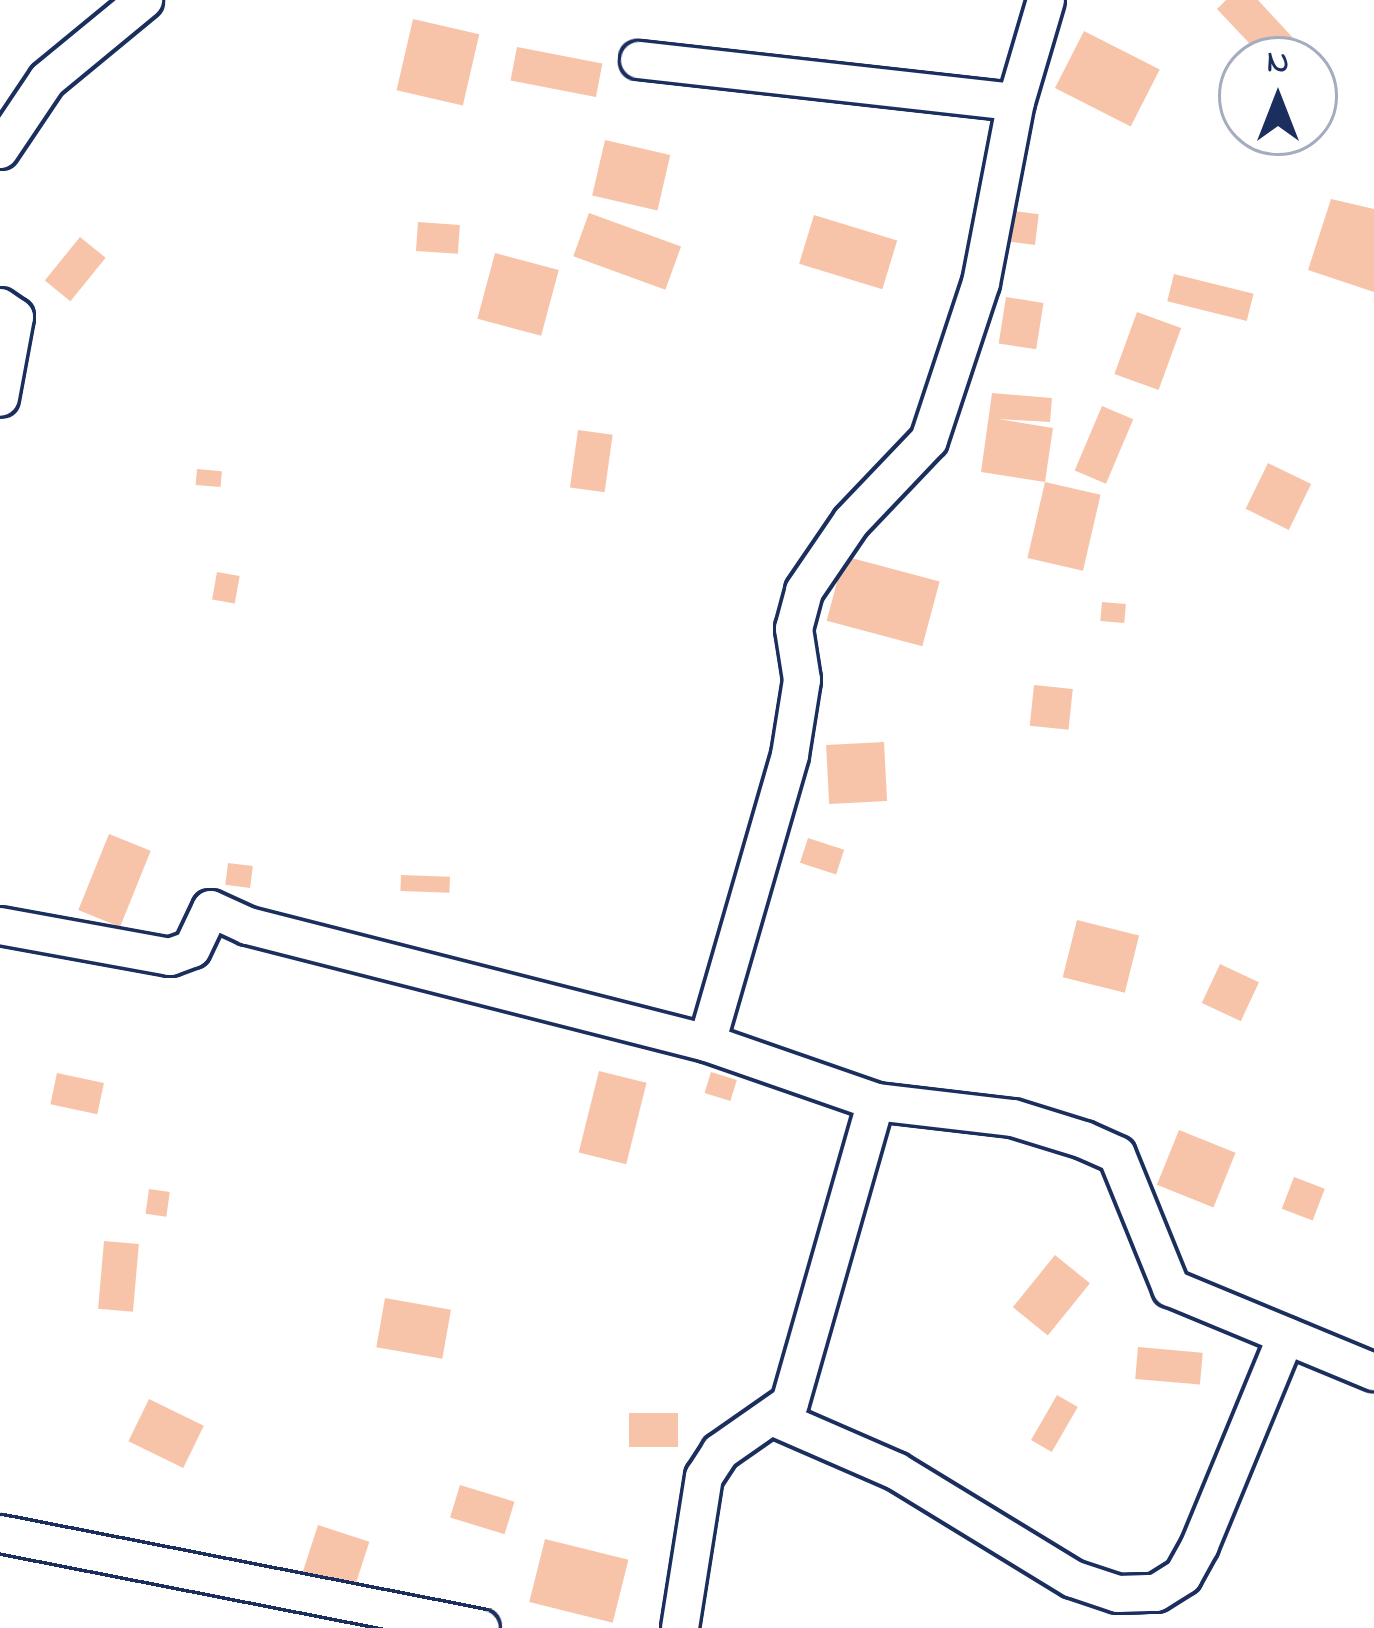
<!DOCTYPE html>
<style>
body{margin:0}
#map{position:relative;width:1374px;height:1628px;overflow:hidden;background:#fff;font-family:"Indie Flower",sans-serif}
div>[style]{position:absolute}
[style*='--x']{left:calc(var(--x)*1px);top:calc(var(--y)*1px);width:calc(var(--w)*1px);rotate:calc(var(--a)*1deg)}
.building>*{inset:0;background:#f8c4a9;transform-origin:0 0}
.roads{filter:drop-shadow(3px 0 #1b2f5e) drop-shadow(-3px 0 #1b2f5e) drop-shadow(0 3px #1b2f5e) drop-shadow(0 -3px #1b2f5e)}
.minor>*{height:36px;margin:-18px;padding:0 18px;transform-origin:18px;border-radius:18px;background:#fff}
span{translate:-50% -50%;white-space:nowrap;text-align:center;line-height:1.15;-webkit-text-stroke:9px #fff;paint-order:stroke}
.north{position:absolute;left:1218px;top:36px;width:120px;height:120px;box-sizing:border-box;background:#fff;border:3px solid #a4acbf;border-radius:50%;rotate:0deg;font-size:33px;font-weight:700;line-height:48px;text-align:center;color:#1b2f5e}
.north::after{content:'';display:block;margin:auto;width:42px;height:54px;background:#1b2f5e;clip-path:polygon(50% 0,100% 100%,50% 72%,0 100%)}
</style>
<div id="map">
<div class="building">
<i style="clip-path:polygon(1226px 0,1258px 0,1295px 40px,1265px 60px,1217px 9px)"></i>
<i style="left:413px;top:19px;width:68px;height:73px;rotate:13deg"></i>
<i style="left:1084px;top:31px;width:85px;height:64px;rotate:27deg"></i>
<i style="left:517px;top:47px;width:87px;height:34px;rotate:11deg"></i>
<i style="left:605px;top:140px;width:67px;height:57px;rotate:13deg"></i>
<i style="clip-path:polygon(1331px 199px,1374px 209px,1374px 292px,1308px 270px)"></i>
<i style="left:1005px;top:210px;width:34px;height:31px;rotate:7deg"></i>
<i style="left:589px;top:213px;width:98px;height:46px;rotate:20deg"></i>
<i style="left:814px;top:215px;width:87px;height:51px;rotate:17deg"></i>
<i style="left:418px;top:222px;width:42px;height:29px;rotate:4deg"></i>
<i style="left:80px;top:237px;width:33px;height:56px;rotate:39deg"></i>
<i style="left:495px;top:253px;width:66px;height:68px;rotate:15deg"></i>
<i style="left:1174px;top:274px;width:82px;height:28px;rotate:14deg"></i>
<i style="left:1006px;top:297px;width:38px;height:47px;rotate:9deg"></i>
<i style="left:1137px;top:312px;width:47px;height:66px;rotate:20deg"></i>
<i style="clip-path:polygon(992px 393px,1052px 398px,1050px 422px,998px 419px,1053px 428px,1045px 482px,981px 472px)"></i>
<i style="left:1102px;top:406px;width:34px;height:70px;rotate:23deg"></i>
<i style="left:578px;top:430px;width:35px;height:58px;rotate:8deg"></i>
<i style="left:1268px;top:463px;width:48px;height:51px;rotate:26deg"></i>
<i style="left:197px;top:469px;width:25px;height:16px;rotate:5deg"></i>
<i style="left:1045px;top:482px;width:57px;height:78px;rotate:13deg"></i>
<i style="left:844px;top:556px;width:99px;height:67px;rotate:15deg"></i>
<i style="left:217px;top:572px;width:23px;height:28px;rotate:10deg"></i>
<i style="left:1102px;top:602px;width:24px;height:19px;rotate:5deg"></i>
<i style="left:1034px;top:685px;width:39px;height:41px;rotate:6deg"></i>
<i style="left:884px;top:742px;width:59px;height:58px;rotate:87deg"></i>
<i style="left:109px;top:834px;width:45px;height:82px;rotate:22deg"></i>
<i style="left:808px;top:838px;width:38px;height:26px;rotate:18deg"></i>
<i style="left:228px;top:863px;width:25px;height:22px;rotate:7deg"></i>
<i style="left:401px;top:875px;width:49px;height:16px;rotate:2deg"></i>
<i style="left:1077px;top:920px;width:64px;height:59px;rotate:14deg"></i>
<i style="left:1220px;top:964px;width:43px;height:43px;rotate:25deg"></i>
<i style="left:599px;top:1071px;width:49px;height:84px;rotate:14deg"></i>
<i style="left:711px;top:1072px;width:27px;height:22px;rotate:17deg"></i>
<i style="left:57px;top:1073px;width:48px;height:32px;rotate:12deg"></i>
<i style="left:1179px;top:1130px;width:61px;height:59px;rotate:22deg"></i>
<i style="left:1294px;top:1177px;width:33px;height:34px;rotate:21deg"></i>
<i style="left:149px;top:1189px;width:21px;height:25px;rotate:8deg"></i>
<i style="left:104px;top:1241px;width:35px;height:68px;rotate:5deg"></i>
<i style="left:1055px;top:1255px;width:45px;height:67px;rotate:39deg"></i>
<i style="left:385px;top:1298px;width:67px;height:50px;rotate:10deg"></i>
<i style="left:1138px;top:1347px;width:65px;height:32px;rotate:5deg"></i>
<i style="left:1057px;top:1395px;width:24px;height:52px;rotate:30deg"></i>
<i style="left:149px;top:1399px;width:61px;height:47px;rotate:26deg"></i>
<i style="left:629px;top:1413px;width:49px;height:34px"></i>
<i style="left:460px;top:1485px;width:57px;height:34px;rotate:17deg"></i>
<i style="left:318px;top:1525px;width:54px;height:52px;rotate:18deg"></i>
<i style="left:545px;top:1539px;width:86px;height:65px;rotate:14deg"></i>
</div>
<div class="roads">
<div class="minor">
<i style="--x:639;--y:60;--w:379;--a:6.4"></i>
<i style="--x:0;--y:150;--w:84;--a:-56.1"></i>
<i style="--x:47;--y:80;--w:126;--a:-39.5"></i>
<i style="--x:0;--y:307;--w:18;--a:34"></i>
<i style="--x:15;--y:317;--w:82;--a:100.5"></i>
<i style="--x:0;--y:926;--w:173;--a:10.3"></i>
<i style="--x:170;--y:957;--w:23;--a:-20"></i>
<i style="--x:192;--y:949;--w:44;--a:-64.6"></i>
<i style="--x:211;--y:909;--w:41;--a:24.7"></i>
<i style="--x:248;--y:926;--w:474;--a:14.3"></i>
<i style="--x:707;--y:1043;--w:179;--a:19.2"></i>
<i style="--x:876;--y:1102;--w:138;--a:6.7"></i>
<i style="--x:1013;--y:1118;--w:74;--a:17.2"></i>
<i style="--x:1084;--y:1140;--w:36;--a:24"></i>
<i style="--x:1117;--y:1155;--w:144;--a:67.9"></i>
<i style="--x:1171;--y:1288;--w:220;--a:22.5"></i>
<i style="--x:707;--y:1043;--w:300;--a:-73.9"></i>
<i style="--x:790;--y:755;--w:76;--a:-80.9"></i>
<i style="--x:802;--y:680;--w:52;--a:-98.9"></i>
<i style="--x:794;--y:629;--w:39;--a:-75"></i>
<i style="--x:804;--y:591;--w:83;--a:-55.7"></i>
<i style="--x:851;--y:522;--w:113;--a:-46.4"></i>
<i style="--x:929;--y:440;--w:165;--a:-71.7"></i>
<i style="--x:981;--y:283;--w:184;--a:-79.1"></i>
<i style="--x:1016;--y:102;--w:106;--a:-73.6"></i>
<i style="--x:774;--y:1418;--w:133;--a:23.5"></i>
<i style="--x:896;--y:1471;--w:207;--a:31.4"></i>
<i style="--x:1073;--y:1579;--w:47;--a:18.4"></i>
<i style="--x:1118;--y:1594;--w:38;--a:-2"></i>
<i style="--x:1156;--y:1593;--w:32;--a:-32"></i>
<i style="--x:1183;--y:1576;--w:35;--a:-61"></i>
<i style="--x:1200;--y:1545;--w:226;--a:-67.6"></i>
<i style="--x:0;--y:1534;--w:490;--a:11.1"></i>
<i style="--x:680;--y:1628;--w:153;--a:-81"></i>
<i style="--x:704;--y:1477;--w:30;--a:-57"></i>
<i style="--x:720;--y:1452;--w:85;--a:-35"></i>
<i style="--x:790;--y:1403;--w:313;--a:-74.1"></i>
</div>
</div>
<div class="north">N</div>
</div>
